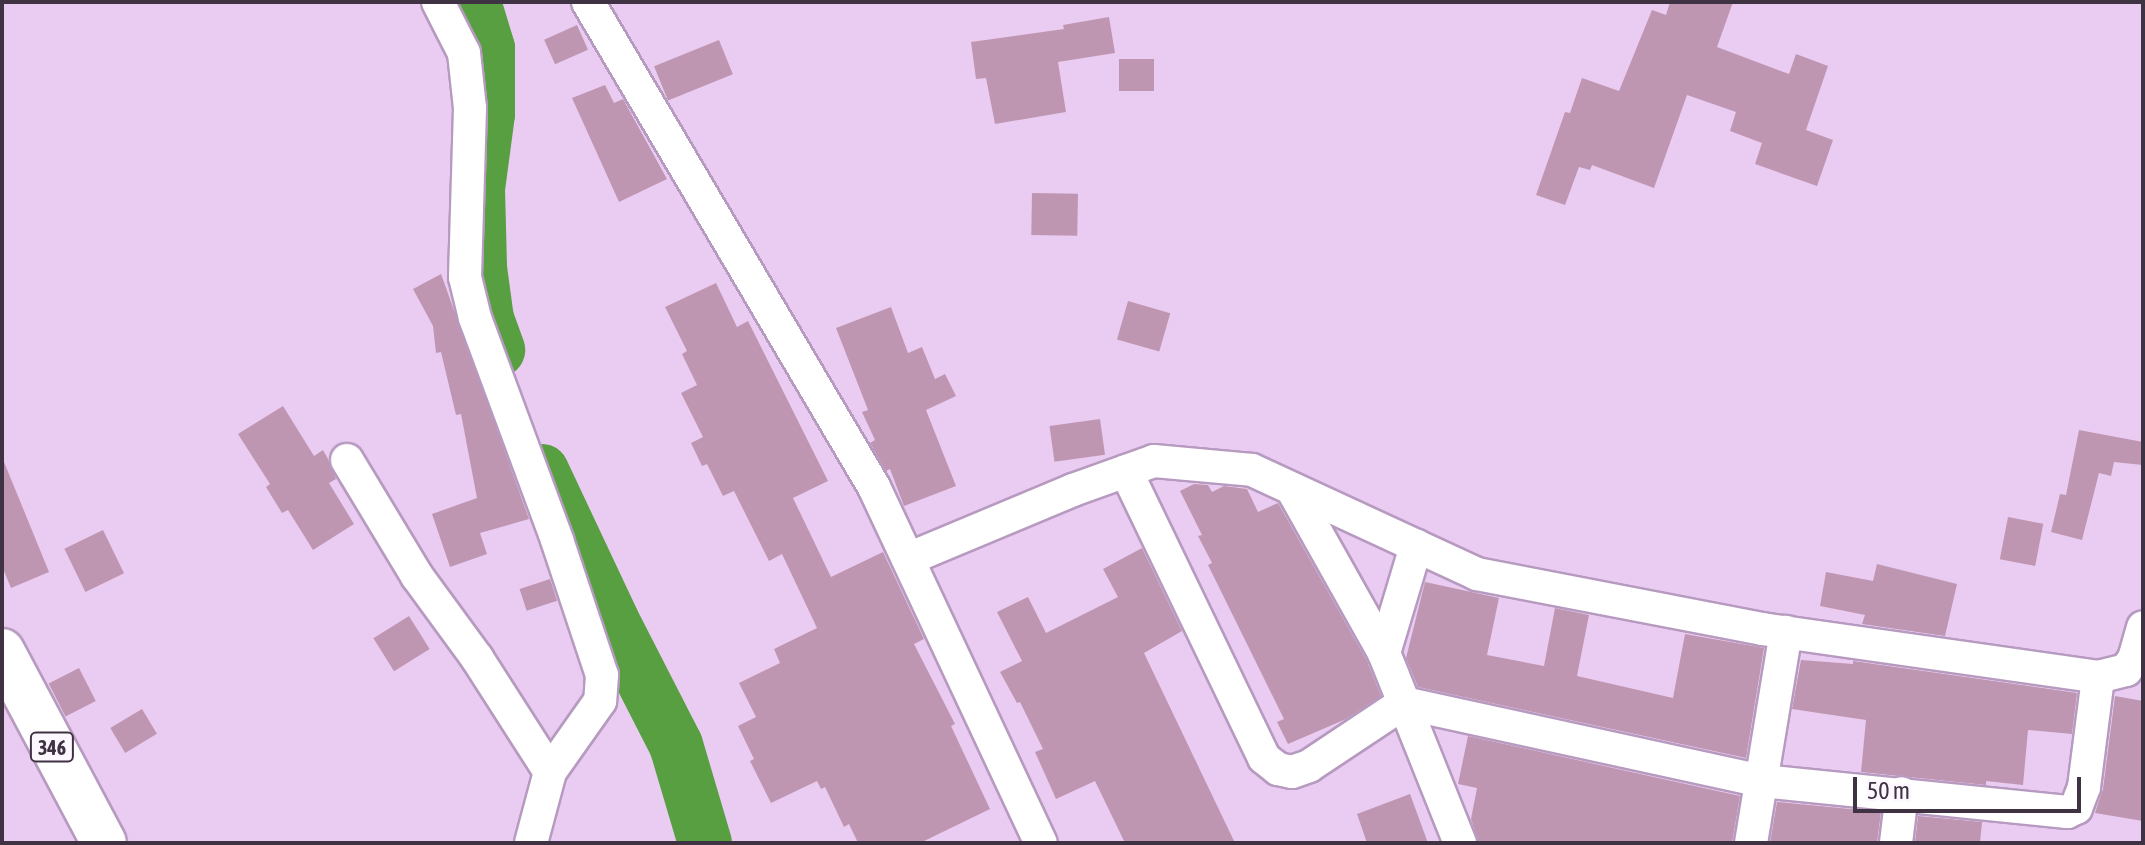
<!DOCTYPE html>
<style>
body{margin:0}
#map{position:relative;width:2145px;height:845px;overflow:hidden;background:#eaccf2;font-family:"Asap Condensed",sans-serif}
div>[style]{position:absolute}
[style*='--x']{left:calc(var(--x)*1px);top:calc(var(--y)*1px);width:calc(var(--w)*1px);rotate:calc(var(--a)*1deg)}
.river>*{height:54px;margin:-27px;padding:0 27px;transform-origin:27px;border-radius:27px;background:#589f41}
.building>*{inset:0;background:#bf96b1;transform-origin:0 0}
.roads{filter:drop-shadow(2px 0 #b79abf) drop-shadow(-2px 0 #b79abf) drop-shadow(0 2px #b79abf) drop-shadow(0 -2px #b79abf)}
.street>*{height:32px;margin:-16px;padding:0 16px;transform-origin:16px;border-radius:16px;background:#fff}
.primary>*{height:44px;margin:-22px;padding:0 22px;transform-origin:22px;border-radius:22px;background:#fff}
span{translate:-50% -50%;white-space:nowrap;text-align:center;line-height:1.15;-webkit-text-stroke:6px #fdf7ff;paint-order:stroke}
.shield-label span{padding:2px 6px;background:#fdf7ff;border:2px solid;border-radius:6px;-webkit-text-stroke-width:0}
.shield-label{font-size:20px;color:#3f3343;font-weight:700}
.frame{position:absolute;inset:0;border:4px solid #3f3343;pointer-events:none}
.scale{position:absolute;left:1853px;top:777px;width:228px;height:36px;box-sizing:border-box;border:4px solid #3f3343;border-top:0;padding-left:10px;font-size:24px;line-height:28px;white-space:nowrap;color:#3f3343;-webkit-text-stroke:6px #fdf7ff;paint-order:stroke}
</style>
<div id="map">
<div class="river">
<i style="--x:474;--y:2;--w:48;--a:73.1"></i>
<i style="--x:488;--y:48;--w:66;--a:90"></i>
<i style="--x:488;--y:114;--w:76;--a:97.6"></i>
<i style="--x:478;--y:189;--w:79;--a:88.5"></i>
<i style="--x:480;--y:268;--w:51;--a:82.2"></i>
<i style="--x:487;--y:319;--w:33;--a:70"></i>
<i style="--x:542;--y:471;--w:165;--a:64.8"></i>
<i style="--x:612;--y:620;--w:140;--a:62.9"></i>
<i style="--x:676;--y:745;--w:102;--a:73.5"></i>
</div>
<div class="building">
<i style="clip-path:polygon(1670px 2px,1733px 2px,1717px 47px,1789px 74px,1796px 54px,1828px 66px,1806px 130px,1833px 140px,1817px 186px,1755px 164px,1762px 143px,1730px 131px,1736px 112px,1687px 95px,1654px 188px,1592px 165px,1590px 170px,1579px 167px,1565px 205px,1536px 195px,1565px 112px,1570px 113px,1582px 78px,1619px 91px,1652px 10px,1666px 15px)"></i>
<i style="clip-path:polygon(1109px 17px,1115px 53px,1058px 62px,1066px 112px,995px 124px,986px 78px,976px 79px,971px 42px,1064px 29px,1063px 25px)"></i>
<i style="left:577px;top:25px;width:27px;height:36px;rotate:66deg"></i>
<i style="left:719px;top:40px;width:37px;height:70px;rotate:68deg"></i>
<i style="left:1119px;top:59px;width:35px;height:32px"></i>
<i style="clip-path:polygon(605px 85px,614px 103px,623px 99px,667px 179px,619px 202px,572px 98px)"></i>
<i style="left:1032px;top:193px;width:46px;height:42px;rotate:1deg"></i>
<i style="clip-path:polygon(441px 274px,529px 519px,480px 533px,487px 554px,450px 567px,432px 514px,477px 498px,461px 414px,456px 415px,441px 352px,436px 353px,433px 326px,413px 289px)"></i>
<i style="clip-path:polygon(716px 283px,737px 327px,748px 321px,828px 481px,793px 498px,831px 577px,883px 552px,924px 639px,914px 644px,955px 724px,951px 726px,990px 809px,920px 843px,858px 843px,849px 824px,844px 827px,825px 787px,821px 789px,817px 781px,771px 803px,750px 761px,754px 759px,738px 726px,756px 717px,739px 683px,780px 663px,774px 649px,817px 628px,782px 554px,769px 561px,734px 491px,723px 496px,707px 464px,702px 466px,691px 443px,703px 437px,681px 393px,697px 385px,682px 354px,687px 351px,665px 307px)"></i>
<i style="left:1128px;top:301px;width:44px;height:40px;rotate:16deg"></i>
<i style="clip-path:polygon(891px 307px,908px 353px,922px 347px,935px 379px,945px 374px,956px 396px,926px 410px,956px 486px,904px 506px,890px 469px,886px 471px,870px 443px,875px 440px,862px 412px,868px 410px,836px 328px)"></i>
<i style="clip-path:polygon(283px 406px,314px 456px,323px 450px,328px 459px,336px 479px,329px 483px,354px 524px,313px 550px,288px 510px,282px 513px,266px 487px,270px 484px,238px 434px)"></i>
<i style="left:1100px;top:419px;width:36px;height:51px;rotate:82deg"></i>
<i style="clip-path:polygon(2079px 430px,2143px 442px,2143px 465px,2114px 462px,2111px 476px,2099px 473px,2082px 540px,2051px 532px,2060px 494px,2066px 495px)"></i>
<i style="clip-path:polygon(2px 457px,49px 572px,11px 588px,2px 566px)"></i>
<i style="clip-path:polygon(1194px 484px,1208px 485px,1212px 492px,1224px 486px,1247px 489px,1258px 512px,1278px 503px,1367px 661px,1381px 696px,1346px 719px,1288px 744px,1277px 722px,1284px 719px,1208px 565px,1212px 563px,1198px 536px,1202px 535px,1180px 491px)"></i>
<i style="left:2008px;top:517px;width:36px;height:43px;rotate:11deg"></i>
<i style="left:103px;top:530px;width:48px;height:43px;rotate:64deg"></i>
<i style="clip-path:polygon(1142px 548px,1182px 631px,1144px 653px,1235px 843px,1125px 843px,1095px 781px,1056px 799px,1035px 752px,1043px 749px,1020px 702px,1017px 703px,1000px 672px,1022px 661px,997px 612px,1028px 597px,1046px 633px,1118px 597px,1103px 569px)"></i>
<i style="clip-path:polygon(1877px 564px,1957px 584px,1945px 636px,1862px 624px,1865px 615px,1820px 606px,1826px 572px,1873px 581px)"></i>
<i style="left:550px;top:579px;width:23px;height:32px;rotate:72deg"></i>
<i style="clip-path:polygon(1425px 582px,1499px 598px,1487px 655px,1544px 666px,1555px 608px,1589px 615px,1577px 676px,1673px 698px,1685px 634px,1764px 648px,1746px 758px,1418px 687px,1406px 658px)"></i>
<i style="left:409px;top:616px;width:39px;height:42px;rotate:58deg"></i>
<i style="clip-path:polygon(1801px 660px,1853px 664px,1853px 661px,2077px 693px,2072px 734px,2028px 730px,2023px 785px,1986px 781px,1986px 785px,1861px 772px,1866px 720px,1792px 709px)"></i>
<i style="left:79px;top:668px;width:37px;height:34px;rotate:63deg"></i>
<i style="clip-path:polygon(2115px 696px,2143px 701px,2143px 821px,2095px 813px,2103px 789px)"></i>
<i style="left:142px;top:709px;width:29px;height:37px;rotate:59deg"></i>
<i style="clip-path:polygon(1468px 736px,1740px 796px,1732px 843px,1479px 843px,1471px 819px,1477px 788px,1458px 784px)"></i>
<i style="clip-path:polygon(1410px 794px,1428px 843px,1367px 843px,1357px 814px)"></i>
<i style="clip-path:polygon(1777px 802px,1881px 812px,1877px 843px,1770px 843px)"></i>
<i style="clip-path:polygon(1918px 816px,1982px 822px,1980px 843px,1915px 843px)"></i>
</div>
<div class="roads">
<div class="street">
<i style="--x:438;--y:2;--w:57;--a:63"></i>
<i style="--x:464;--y:53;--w:55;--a:83.8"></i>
<i style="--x:470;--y:108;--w:169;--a:91.7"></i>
<i style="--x:465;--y:277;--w:42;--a:76.3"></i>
<i style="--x:475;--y:318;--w:237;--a:69.7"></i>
<i style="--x:557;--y:540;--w:142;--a:71.6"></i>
<i style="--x:602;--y:675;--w:26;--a:94"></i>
<i style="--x:600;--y:701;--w:87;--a:125.2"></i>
<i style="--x:550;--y:772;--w:73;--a:105"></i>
<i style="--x:588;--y:2;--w:563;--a:59.47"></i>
<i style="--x:874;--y:487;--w:393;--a:64.9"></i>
<i style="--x:347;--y:460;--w:135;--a:58.9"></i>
<i style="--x:417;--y:576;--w:102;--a:53.8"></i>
<i style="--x:477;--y:658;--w:135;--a:57.4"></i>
<i style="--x:1126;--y:471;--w:318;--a:64.3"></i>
<i style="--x:1264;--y:758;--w:18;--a:38"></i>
<i style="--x:1278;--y:769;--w:14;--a:12"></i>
<i style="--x:1292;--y:772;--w:18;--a:-19"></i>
<i style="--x:1309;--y:766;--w:114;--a:-33.6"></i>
<i style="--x:1404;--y:703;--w:151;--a:68.2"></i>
<i style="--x:1292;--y:489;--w:188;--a:60.7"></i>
<i style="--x:1384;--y:653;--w:54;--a:68.2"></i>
<i style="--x:1404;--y:703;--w:366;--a:12.3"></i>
<i style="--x:1762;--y:781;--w:307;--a:5.8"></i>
<i style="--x:2067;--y:812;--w:10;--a:-24"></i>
<i style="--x:2076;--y:808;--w:22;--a:-69"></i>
<i style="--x:2084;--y:787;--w:111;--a:-82.7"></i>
<i style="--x:908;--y:559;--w:179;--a:-22.7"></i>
<i style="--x:1073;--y:490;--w:86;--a:-19.7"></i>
<i style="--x:1154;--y:461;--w:98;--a:5.2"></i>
<i style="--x:1252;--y:470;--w:248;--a:24.8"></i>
<i style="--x:1477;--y:574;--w:290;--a:10.9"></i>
<i style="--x:1762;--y:629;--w:339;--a:8.1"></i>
<i style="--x:2098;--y:677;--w:29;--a:-14"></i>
<i style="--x:2126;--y:670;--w:14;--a:-54"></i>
<i style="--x:2134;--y:659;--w:33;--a:-74"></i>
<i style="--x:1384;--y:653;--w:112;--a:-73.3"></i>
<i style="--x:1751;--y:843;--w:214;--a:-80.6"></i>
<i style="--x:1896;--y:843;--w:50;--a:-83.2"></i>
</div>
<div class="primary">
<i style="--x:2;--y:651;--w:217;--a:62"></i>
</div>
</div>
<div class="shield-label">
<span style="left:52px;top:747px">346</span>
</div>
<div class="frame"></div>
<div class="scale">50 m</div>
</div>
